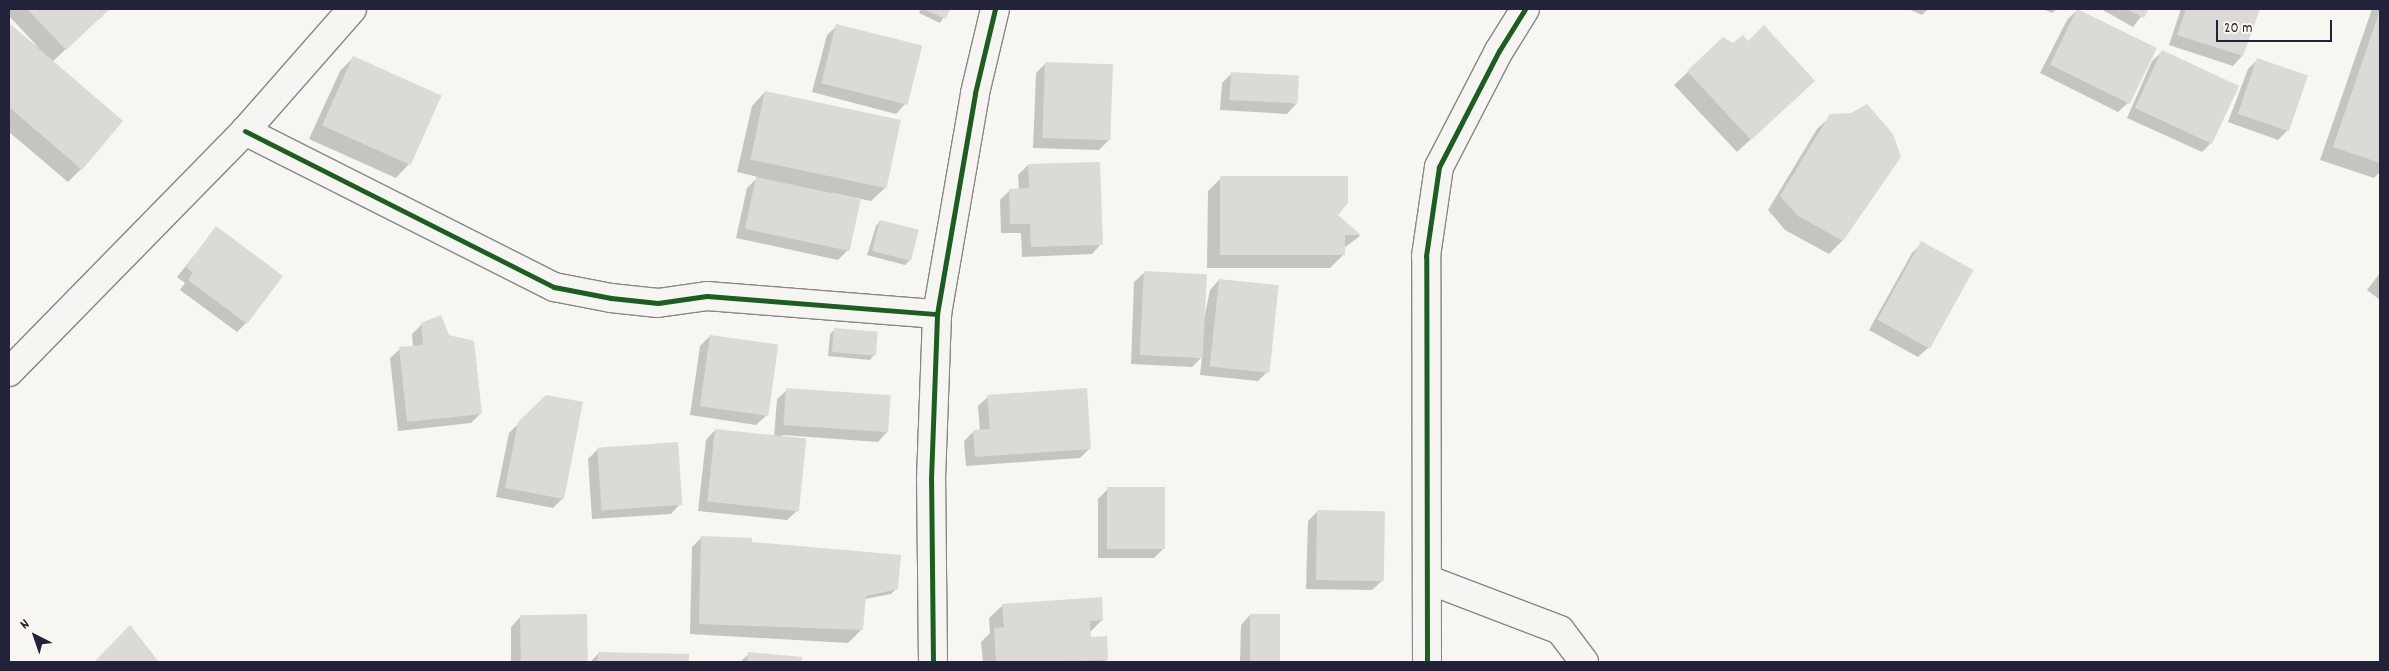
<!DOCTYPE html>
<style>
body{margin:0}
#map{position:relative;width:2389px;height:671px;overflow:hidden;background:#f8f6f0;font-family:Dekko,sans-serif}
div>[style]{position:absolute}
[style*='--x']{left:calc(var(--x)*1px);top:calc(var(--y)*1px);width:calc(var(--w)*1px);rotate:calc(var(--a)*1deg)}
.shadow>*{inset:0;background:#0003}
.building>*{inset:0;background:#dbdad7;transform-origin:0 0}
.roads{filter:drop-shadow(1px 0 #878688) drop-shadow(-1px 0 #878688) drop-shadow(0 1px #878688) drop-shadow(0 -1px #878688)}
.minor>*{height:28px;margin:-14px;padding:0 14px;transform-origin:14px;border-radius:14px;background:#f6f5f1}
.cycleway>*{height:5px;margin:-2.5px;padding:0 2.5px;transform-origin:2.5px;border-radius:2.5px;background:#1b5e20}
span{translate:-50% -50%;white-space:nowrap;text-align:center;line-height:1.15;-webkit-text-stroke:4px #fbf7ec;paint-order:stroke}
.frame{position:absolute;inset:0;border:10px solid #22223b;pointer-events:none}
.north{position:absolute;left:10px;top:611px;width:50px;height:50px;-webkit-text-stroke:4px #fbf7ec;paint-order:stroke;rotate:319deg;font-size:14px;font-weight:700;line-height:20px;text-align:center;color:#22223b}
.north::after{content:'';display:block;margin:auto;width:18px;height:22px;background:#22223b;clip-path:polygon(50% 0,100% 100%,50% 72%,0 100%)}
.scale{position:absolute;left:2216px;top:20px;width:116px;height:22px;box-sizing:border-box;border:2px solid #22223b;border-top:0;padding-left:6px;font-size:15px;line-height:18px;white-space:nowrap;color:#22223b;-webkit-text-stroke:4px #fbf7ec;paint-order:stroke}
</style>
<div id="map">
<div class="shadow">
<i style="clip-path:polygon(9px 9px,109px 9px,52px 62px,81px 169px,68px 182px,9px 132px,9px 25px,39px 48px,9px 16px)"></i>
<i style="clip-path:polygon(921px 9px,949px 9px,940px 23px,919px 13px)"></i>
<i style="clip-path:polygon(1908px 9px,1928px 9px,1922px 15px)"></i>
<i style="clip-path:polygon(2043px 9px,2057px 9px,2052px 13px)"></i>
<i style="clip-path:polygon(2101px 9px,2147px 9px,2133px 27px)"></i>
<i style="clip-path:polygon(2181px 9px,2258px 9px,2242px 56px,2233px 66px,2169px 45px)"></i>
<i style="clip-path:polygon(2372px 9px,2380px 9px,2380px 172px,2374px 178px,2320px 160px)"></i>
<i style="clip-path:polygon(2077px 10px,2128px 103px,2118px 112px,2040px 73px,2067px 20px)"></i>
<i style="clip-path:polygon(837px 26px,905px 104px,896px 114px,812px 92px,827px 35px)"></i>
<i style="clip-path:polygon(1723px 39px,1800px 94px,1737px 152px,1674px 85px)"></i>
<i style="clip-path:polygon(2162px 52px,2212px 142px,2202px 152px,2127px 118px,2152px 61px)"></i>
<i style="clip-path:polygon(353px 58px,409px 164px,396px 178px,309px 139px,340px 71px)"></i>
<i style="clip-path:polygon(2257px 60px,2288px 130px,2278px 140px,2228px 122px,2248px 69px)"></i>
<i style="clip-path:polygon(1046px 63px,1109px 140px,1099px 150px,1033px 148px,1036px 73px)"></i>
<i style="clip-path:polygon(1231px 74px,1296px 104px,1287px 114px,1220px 110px,1222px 83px)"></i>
<i style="clip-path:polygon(765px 92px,885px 188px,871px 201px,832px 193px,848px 250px,838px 260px,736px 238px,747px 188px,758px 177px,737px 172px,752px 106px)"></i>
<i style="clip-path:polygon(1831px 116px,1842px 241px,1829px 254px,1785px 230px,1768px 210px,1817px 129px)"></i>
<i style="clip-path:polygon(1028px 165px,1101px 244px,1092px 254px,1022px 257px,1021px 233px,1001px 233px,1000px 200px,1010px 190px,1019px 190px,1018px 175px)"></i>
<i style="clip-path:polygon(1221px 178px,1336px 215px,1360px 236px,1344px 248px,1344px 254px,1330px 268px,1207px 268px,1208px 191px)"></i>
<i style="clip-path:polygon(880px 221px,910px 260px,905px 265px,867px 255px,876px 226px)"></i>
<i style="clip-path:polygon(216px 228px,246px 323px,237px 332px,180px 290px,185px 283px,177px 277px)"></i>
<i style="clip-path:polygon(1922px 243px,1928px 348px,1918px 357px,1869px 330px,1912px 253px)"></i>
<i style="clip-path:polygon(1144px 273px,1203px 324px,1210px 290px,1219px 280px,1268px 371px,1258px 381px,1200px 375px,1202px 357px,1192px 367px,1131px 364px,1134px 282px)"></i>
<i style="clip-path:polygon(2380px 273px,2380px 300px,2367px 290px)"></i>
<i style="clip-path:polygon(422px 324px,481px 413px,471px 423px,398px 431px,390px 358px,400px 349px,413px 347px,412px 334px)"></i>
<i style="clip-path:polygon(835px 329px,874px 355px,870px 360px,828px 356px,830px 334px)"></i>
<i style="clip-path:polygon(710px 336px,766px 416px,756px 425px,690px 415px,700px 346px)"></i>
<i style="clip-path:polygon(787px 390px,887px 432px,878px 442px,782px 435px,797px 511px,787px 520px,698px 511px,706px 440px,715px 430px,774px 437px,777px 399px)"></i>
<i style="clip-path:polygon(546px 396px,563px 498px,553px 508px,496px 497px,509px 433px)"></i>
<i style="clip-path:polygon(988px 397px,1090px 448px,1080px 458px,966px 466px,964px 441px,974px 431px,980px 431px,978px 406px)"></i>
<i style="clip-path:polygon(598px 449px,680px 504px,671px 514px,592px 519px,588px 459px)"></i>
<i style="clip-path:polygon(1108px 489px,1164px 548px,1154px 558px,1098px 558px,1098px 499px)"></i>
<i style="clip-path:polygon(1318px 511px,1382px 581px,1372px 590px,1306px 589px,1308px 521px)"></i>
<i style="clip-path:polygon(702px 537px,751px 543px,896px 589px,891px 594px,865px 599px,862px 629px,848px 643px,690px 634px,692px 547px)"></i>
<i style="clip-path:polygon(1003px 605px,1102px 620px,1090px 632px,1090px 638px,1107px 659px,1104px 662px,983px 662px,981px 642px,990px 633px,989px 618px)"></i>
<i style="clip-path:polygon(1250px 615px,1279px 615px,1279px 662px,1240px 662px,1241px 625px)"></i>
<i style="clip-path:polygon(586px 616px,587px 662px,511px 662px,511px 627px,520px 617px)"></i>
<i style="clip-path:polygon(130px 627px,157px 662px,96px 662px,121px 637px)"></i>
<i style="clip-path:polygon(599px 653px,688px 655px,688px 662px,590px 662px)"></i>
<i style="clip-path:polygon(749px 654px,800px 658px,800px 662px,740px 662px)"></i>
</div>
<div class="building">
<i style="clip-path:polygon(27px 9px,110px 9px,66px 50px)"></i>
<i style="clip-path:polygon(923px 9px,950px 9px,946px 19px)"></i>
<i style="left:2077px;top:9px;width:89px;height:62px;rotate:26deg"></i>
<i style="clip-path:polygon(2127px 9px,2149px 9px,2144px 18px)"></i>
<i style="clip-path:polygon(2186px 9px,2260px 9px,2243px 56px,2177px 35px)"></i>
<i style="clip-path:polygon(2380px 10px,2380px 163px,2333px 147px)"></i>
<i style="clip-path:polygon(9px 23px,123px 121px,82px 170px,9px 107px)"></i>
<i style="left:836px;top:24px;width:89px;height:61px;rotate:14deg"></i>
<i style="clip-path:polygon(1764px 25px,1815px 81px,1751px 140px,1687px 71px,1723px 37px,1733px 43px,1743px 35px,1748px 41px)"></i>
<i style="left:2162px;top:50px;width:85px;height:64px;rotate:25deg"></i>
<i style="left:353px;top:56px;width:97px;height:76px;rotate:24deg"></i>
<i style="left:2257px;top:58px;width:54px;height:59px;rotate:19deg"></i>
<i style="left:1045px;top:62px;width:68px;height:76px;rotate:2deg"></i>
<i style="left:1231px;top:72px;width:68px;height:28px;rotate:3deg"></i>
<i style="left:765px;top:91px;width:139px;height:70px;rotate:12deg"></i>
<i style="clip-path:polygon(1867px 104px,1893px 134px,1901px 157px,1843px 241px,1798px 216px,1780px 196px,1830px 114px,1851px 113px)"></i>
<i style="clip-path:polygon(1100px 162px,1103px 245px,1031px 247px,1030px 224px,1010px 224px,1009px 189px,1029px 188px,1028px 164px)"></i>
<i style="clip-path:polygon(1220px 176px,1348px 176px,1348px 203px,1338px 215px,1361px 235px,1345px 235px,1345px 255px,1220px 255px)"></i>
<i style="left:756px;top:177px;width:107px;height:53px;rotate:12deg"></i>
<i style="left:880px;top:220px;width:40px;height:32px;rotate:14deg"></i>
<i style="clip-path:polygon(216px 226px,283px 276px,247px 324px,188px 280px,193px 273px,186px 267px)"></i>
<i style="left:1921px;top:241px;width:60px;height:90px;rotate:29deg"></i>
<i style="left:1144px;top:271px;width:63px;height:84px;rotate:3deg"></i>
<i style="left:1219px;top:279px;width:60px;height:88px;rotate:6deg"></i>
<i style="clip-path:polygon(441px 315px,449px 335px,474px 341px,482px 414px,407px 422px,399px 347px,423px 345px,421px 323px)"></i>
<i style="left:834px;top:328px;width:44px;height:24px;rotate:5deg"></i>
<i style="left:710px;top:335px;width:69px;height:72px;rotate:8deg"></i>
<i style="left:786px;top:388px;width:105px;height:37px;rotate:4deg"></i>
<i style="clip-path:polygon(1087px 388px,1091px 449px,975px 457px,973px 430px,990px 429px,987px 395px)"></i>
<i style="clip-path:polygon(546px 395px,583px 402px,564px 499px,505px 488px,518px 422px)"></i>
<i style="left:715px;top:429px;width:92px;height:73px;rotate:6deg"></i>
<i style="left:678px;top:442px;width:63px;height:81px;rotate:86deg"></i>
<i style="left:1165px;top:487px;width:62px;height:58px;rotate:90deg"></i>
<i style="left:1317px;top:510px;width:68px;height:70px;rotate:1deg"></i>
<i style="clip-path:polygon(701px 536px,752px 538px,752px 542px,901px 555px,898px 589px,866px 596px,863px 630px,699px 624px)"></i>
<i style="clip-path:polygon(1102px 597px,1103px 620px,1090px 621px,1091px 637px,1107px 636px,1108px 660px,996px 662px,994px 628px,1004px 627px,1002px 604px)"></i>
<i style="left:587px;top:614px;width:48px;height:67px;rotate:89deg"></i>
<i style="left:1250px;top:614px;width:30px;height:48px"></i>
<i style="clip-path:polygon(130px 625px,159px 662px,94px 662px)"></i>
<i style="clip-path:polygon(598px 652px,689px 654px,689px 662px,598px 662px)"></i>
<i style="clip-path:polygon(748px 652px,802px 657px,801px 662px,747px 662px)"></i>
</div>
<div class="roads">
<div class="minor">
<i style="--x:245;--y:131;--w:346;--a:26.8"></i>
<i style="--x:554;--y:287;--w:58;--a:10.9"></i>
<i style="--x:611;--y:298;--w:47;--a:6.1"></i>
<i style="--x:658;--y:303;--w:49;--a:-8.1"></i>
<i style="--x:707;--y:296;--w:231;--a:4.5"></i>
<i style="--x:9;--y:372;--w:337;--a:-45.6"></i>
<i style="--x:245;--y:131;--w:162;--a:-48.7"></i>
<i style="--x:1429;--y:580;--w:140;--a:20.9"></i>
<i style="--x:1560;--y:630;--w:40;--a:53"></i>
<i style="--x:933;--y:662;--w:183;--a:-90.6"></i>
<i style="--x:931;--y:479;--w:165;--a:-87.9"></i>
<i style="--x:937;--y:314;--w:224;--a:-80.2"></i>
<i style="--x:975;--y:93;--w:86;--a:-76.6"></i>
<i style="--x:1427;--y:662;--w:406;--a:-90.1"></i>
<i style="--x:1426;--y:256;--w:90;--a:-81.7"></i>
<i style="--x:1439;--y:167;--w:131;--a:-62.7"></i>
<i style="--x:1499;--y:51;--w:49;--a:-58.2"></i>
</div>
</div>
<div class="cycleway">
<i style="--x:245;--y:131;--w:346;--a:26.8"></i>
<i style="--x:554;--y:287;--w:58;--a:10.9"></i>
<i style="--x:611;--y:298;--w:47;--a:6.1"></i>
<i style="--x:658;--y:303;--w:49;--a:-8.1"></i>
<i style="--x:707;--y:296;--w:231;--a:4.5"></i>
<i style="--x:933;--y:662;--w:183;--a:-90.6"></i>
<i style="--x:931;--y:479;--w:165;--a:-87.9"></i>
<i style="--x:937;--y:314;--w:224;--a:-80.2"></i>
<i style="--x:975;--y:93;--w:86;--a:-76.6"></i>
<i style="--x:1427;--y:662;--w:406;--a:-90.1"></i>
<i style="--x:1426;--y:256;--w:90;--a:-81.7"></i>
<i style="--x:1439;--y:167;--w:131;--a:-62.7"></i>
<i style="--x:1499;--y:51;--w:49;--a:-58.2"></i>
</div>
<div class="frame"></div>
<div class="north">N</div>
<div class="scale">20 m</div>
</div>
